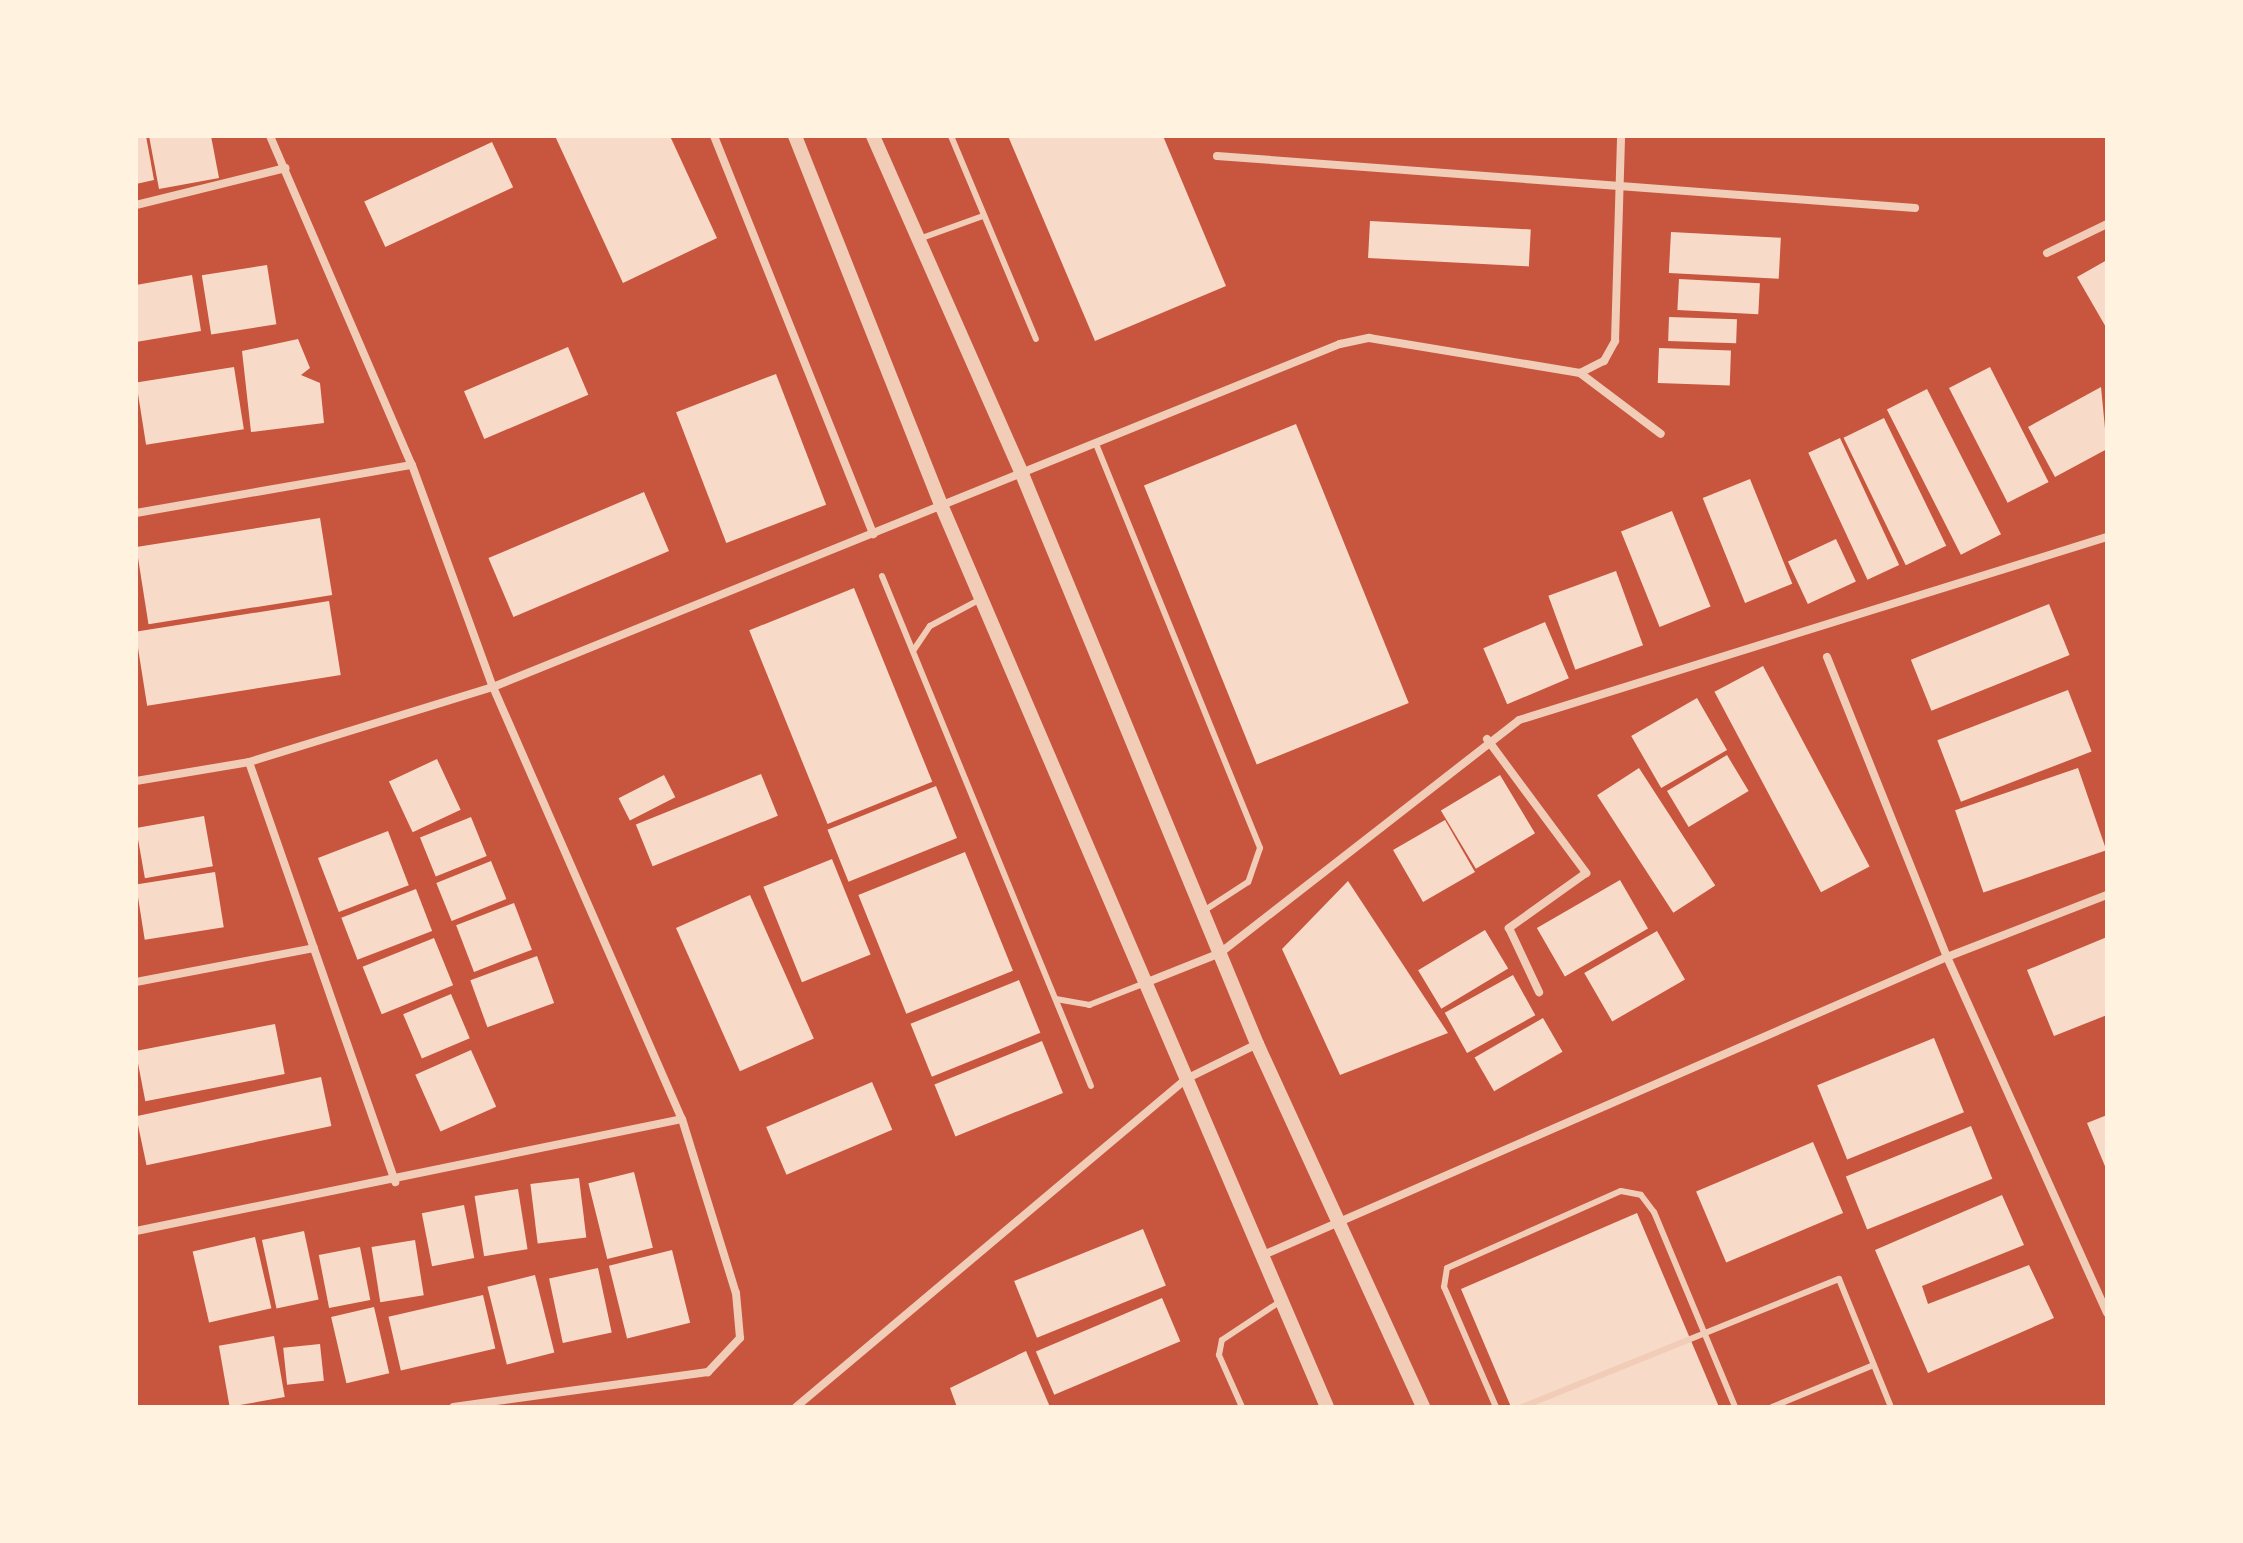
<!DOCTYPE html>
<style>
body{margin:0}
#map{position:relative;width:2243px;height:1543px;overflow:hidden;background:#c8553d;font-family:Ubuntu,sans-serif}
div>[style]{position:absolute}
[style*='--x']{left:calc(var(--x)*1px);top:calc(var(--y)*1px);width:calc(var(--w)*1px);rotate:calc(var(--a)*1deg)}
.building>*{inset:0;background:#f7dbc8;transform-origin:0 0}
.service>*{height:6px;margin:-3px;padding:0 3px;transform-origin:3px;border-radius:3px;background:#f1ccb7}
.minor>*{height:8px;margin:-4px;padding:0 4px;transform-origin:4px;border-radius:4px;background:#f1ccb7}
.tertiary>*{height:14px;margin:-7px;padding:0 7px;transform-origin:7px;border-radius:7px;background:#f1ccb7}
span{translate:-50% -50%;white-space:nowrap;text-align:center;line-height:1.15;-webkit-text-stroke:7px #fff3e0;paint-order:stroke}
.frame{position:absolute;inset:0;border:138px solid #fff3e0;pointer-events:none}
</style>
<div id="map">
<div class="building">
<i style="clip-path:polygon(136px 136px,146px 136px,154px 180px,136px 184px)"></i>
<i style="clip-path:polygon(149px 136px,211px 136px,219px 178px,159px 189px)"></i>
<i style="clip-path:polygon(555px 136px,670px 136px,717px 238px,623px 283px)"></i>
<i style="clip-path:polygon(1008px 136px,1163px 136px,1226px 286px,1095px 341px)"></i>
<i style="left:492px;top:142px;width:50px;height:141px;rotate:65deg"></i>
<i style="left:1370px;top:221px;width:161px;height:37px;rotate:3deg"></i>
<i style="left:1671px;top:232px;width:110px;height:41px;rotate:3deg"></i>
<i style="clip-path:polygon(2107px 260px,2107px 329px,2077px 277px)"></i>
<i style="left:267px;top:265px;width:60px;height:66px;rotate:81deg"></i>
<i style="clip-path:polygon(192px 275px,201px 331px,136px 342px,136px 285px)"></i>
<i style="left:1679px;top:279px;width:81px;height:31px;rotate:3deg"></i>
<i style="left:1669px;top:317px;width:68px;height:24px;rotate:2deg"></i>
<i style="clip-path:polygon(298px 339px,310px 368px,301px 375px,320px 383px,324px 423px,251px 432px,242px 351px)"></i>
<i style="left:568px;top:347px;width:52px;height:113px;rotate:67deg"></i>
<i style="left:1659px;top:348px;width:72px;height:35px;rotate:2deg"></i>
<i style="left:234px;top:367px;width:63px;height:99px;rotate:81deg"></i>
<i style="left:1990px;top:367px;width:129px;height:46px;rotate:63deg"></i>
<i style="left:776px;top:374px;width:140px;height:107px;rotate:69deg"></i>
<i style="clip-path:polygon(2101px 387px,2107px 449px,2055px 477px,2028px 427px)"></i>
<i style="left:1927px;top:389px;width:163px;height:45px;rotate:63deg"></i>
<i style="left:1884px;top:418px;width:142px;height:45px;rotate:64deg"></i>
<i style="left:1296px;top:424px;width:301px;height:164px;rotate:68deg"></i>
<i style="left:1840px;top:438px;width:140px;height:35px;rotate:65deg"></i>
<i style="left:1750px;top:479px;width:113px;height:51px;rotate:68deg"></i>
<i style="left:644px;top:492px;width:64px;height:169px;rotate:67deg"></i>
<i style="left:1672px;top:511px;width:103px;height:55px;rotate:68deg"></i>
<i style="left:320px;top:518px;width:78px;height:186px;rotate:81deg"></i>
<i style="left:1836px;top:539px;width:47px;height:53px;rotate:65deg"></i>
<i style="left:1616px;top:571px;width:79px;height:72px;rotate:70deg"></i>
<i style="left:854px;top:588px;width:209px;height:113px;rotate:68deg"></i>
<i style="left:329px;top:601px;width:75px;height:196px;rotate:81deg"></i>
<i style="left:2049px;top:604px;width:55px;height:149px;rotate:68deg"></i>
<i style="left:1545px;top:622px;width:61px;height:67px;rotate:67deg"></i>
<i style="left:1763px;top:666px;width:227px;height:55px;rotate:62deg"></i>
<i style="left:2068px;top:690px;width:66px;height:140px;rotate:69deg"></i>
<i style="left:1697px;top:698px;width:60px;height:76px;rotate:60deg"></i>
<i style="left:1727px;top:755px;width:42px;height:70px;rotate:59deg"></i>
<i style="left:437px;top:759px;width:56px;height:53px;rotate:65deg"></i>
<i style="left:1639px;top:768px;width:140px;height:50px;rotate:57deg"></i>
<i style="left:2078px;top:768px;width:87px;height:130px;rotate:71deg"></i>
<i style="left:761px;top:774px;width:45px;height:135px;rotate:68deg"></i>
<i style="left:664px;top:775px;width:25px;height:51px;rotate:63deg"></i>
<i style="left:1500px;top:775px;width:68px;height:69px;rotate:59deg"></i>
<i style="left:936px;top:786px;width:56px;height:117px;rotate:68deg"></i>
<i style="left:204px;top:816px;width:51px;height:69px;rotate:80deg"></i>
<i style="left:471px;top:817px;width:42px;height:55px;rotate:68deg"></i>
<i style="left:1445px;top:820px;width:60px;height:60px;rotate:60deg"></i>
<i style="left:388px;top:831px;width:58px;height:75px;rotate:69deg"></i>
<i style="left:965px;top:852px;width:128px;height:115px;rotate:68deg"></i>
<i style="left:832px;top:859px;width:103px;height:74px;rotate:68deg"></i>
<i style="left:491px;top:861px;width:41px;height:59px;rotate:68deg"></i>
<i style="left:215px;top:872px;width:56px;height:80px;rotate:81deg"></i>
<i style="left:1620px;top:880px;width:56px;height:96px;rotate:60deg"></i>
<i style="clip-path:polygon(1348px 881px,1448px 1033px,1340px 1075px,1282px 949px)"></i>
<i style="left:416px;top:889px;width:45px;height:80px;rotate:69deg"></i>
<i style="left:750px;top:895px;width:157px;height:81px;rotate:66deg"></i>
<i style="left:514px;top:903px;width:50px;height:62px;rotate:69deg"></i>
<i style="left:1485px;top:930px;width:45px;height:78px;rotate:59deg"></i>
<i style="left:1657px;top:931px;width:56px;height:84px;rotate:60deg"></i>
<i style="clip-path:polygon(2107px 937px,2107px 1015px,2054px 1036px,2027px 970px)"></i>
<i style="left:434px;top:938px;width:51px;height:77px;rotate:68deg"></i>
<i style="left:537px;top:956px;width:50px;height:71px;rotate:70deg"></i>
<i style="left:1513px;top:975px;width:46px;height:78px;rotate:61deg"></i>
<i style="left:1019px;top:980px;width:57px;height:117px;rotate:68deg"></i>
<i style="left:451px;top:994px;width:48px;height:52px;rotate:67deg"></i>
<i style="left:1543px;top:1018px;width:39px;height:79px;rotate:60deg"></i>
<i style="left:275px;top:1024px;width:51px;height:142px;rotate:79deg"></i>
<i style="left:1934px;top:1038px;width:80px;height:126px;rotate:68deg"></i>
<i style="left:1042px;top:1041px;width:56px;height:116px;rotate:68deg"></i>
<i style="left:471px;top:1050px;width:62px;height:61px;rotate:66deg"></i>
<i style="left:321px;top:1077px;width:50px;height:189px;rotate:78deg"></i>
<i style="left:872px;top:1082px;width:52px;height:115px;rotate:67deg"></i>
<i style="clip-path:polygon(2107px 1115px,2107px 1171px,2087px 1123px)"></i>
<i style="left:1971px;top:1126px;width:57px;height:135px;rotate:68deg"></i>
<i style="left:1813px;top:1142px;width:77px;height:127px;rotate:67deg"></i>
<i style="left:634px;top:1172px;width:78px;height:47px;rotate:76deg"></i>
<i style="left:579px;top:1178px;width:60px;height:49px;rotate:83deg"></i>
<i style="left:518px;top:1189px;width:61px;height:44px;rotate:81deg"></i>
<i style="clip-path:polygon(2002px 1195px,2024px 1245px,1922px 1286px,1928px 1304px,2029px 1265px,2054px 1318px,1928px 1373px,1875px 1250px)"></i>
<i style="left:464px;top:1205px;width:54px;height:43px;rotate:79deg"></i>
<i style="clip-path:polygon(1637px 1213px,1719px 1407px,1511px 1407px,1461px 1289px)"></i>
<i style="left:1143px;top:1229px;width:61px;height:139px;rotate:68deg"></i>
<i style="left:304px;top:1231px;width:70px;height:43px;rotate:78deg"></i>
<i style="left:255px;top:1237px;width:73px;height:64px;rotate:77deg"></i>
<i style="left:415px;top:1240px;width:56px;height:44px;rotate:81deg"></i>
<i style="left:360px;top:1247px;width:54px;height:42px;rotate:79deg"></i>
<i style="left:672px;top:1250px;width:75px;height:65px;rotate:76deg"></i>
<i style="left:598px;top:1268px;width:66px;height:50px;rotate:78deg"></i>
<i style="left:535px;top:1275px;width:80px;height:49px;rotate:76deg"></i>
<i style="left:483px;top:1295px;width:55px;height:97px;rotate:77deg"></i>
<i style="left:1162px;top:1298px;width:47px;height:137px;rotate:67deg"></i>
<i style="left:374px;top:1307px;width:68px;height:44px;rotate:77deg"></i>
<i style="left:274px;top:1336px;width:62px;height:56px;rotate:80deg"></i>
<i style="left:320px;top:1344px;width:37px;height:37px;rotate:84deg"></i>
<i style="clip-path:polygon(1026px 1351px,1050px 1407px,957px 1407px,950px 1388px)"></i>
</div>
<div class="service">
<i style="--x:951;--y:136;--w:220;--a:67.3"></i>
<i style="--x:919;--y:239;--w:68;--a:-19.8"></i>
<i style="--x:1096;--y:444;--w:436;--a:67.9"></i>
<i style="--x:1260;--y:848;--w:36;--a:109"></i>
<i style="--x:1248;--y:882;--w:55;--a:146.9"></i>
<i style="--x:882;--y:576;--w:551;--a:67.72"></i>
<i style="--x:913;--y:651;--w:30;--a:-56"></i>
<i style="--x:930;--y:626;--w:55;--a:-28"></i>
<i style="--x:1056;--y:999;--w:34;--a:10"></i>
<i style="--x:1089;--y:1005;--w:60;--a:-21.4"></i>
<i style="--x:1242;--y:1407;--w:57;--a:-113.9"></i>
<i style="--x:1219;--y:1355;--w:15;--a:-79"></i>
<i style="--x:1222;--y:1340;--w:71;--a:-33.5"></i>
<i style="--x:1496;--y:1407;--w:131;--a:-113.4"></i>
<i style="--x:1444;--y:1287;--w:19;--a:-81"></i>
<i style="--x:1447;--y:1268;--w:190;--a:-23.9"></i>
<i style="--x:1621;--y:1191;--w:20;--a:11"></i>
<i style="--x:1641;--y:1195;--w:21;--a:53"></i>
<i style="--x:1654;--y:1212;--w:211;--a:67.4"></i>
<i style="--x:1522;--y:1407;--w:342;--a:-22"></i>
<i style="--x:1839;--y:1279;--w:138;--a:67.9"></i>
<i style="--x:1772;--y:1407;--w:110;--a:-22.4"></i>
</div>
<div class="minor">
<i style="--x:270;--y:136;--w:358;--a:66.7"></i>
<i style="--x:412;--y:465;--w:236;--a:70"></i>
<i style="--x:493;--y:687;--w:472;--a:66.4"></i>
<i style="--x:682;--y:1119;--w:182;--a:72.8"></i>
<i style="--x:736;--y:1293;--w:45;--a:84.9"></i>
<i style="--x:740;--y:1338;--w:47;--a:133.3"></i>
<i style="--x:708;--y:1372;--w:257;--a:172.2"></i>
<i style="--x:714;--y:136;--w:429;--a:68.2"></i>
<i style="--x:1217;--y:156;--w:700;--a:4.26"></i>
<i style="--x:136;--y:205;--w:154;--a:-13.9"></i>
<i style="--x:2047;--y:253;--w:67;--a:-25.8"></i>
<i style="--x:1580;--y:373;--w:101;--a:37"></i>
<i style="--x:136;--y:513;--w:280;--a:-9.9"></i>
<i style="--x:1827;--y:657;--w:323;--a:68.2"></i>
<i style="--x:1947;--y:957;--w:390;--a:65.8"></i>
<i style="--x:1487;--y:739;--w:167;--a:53.5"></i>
<i style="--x:1586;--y:873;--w:95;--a:144.5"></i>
<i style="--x:1509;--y:928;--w:71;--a:64.9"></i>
<i style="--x:249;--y:762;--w:445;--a:70.8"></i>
<i style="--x:136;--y:781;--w:115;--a:-9.5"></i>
<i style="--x:249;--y:762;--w:255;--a:-17.1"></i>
<i style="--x:493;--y:687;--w:914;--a:-22.05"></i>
<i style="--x:1340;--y:344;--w:30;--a:-12"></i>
<i style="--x:1369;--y:338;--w:214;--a:9.4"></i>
<i style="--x:1580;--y:373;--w:27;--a:-27"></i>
<i style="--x:1604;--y:361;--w:23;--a:-61"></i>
<i style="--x:1615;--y:341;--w:205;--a:-88.3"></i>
<i style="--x:136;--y:982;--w:181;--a:-10.8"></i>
<i style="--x:1145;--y:983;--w:81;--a:-21.8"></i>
<i style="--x:1220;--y:953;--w:379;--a:-37.9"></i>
<i style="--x:1519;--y:720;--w:616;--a:-17.29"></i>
<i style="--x:136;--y:1231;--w:557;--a:-11.59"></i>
<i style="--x:1261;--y:1256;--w:748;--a:-23.55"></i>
<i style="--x:1947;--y:957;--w:172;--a:-21.2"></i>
<i style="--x:796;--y:1407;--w:510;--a:-40.06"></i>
<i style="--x:1186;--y:1079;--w:79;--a:-26.2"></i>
</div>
<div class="tertiary">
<i style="--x:795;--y:136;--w:399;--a:68.4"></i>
<i style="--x:942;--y:507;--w:979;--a:66.84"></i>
<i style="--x:873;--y:136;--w:369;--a:66.2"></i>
<i style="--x:1022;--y:474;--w:617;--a:67.59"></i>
<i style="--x:1257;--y:1044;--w:399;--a:65.4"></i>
</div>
<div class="frame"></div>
</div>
